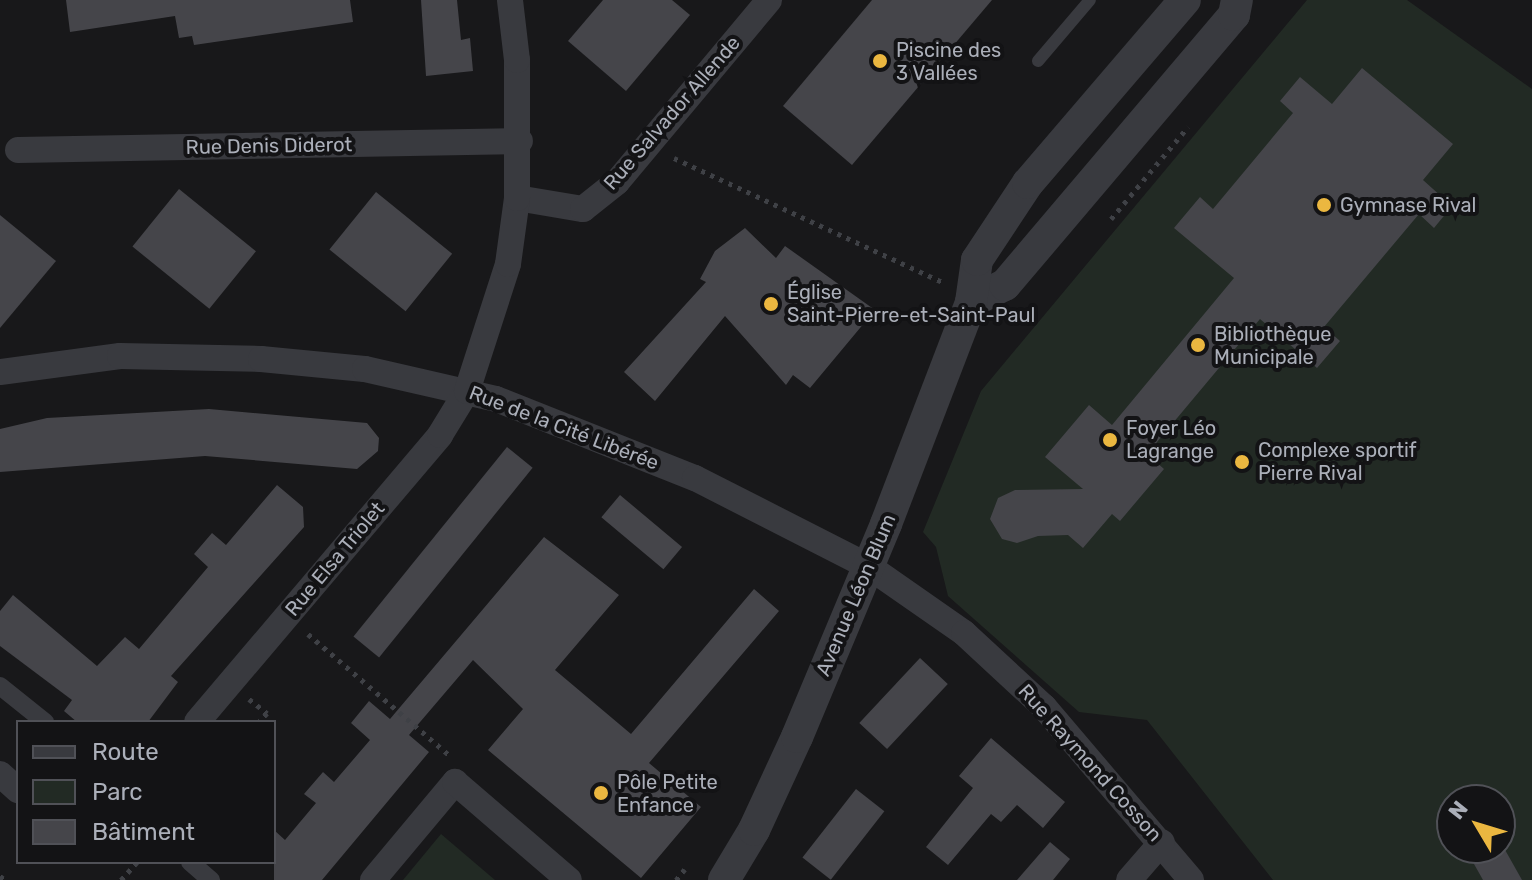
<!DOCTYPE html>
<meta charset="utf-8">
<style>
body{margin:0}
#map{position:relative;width:1532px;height:880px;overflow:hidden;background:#18181a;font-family:Rubik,sans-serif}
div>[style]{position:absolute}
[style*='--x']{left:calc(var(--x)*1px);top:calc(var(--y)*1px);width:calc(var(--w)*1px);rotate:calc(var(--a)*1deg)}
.green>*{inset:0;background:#222a24}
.building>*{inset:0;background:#45454a;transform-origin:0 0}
.path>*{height:5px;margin-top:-2.5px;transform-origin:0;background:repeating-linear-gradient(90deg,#3f4146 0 4px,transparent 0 10px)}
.service>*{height:12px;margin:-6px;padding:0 6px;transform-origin:6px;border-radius:6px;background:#393a3f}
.pedestrian>*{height:18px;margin:-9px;padding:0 9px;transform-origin:9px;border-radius:9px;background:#393a3f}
.minor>*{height:26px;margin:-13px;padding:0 13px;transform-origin:13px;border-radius:13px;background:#393a3f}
.tertiary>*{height:32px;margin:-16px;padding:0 16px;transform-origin:16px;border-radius:16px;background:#393a3f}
.dots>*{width:22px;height:22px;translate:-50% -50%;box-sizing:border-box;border:4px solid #131315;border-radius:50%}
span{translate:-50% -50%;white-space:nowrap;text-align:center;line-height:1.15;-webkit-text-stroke:8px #131315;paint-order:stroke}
.poi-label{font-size:20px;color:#abafb9}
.left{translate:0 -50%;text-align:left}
.street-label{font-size:20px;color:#abafb9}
.legend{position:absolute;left:16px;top:720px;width:260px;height:144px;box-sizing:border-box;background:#131315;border:2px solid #505157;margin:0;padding:10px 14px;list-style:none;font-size:24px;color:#abafb9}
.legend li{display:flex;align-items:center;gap:16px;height:40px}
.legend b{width:40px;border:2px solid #505157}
.north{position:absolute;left:1436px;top:784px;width:80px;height:80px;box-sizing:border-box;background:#131315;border:2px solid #505157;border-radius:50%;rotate:308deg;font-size:22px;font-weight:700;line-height:32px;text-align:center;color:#abafb9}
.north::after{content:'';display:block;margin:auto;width:28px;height:36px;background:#ebb740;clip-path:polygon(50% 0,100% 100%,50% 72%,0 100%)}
</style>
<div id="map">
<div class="green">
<i style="clip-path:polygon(evenodd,1307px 0,1407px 0,1532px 89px,1532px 880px,1273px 880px,1147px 720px,1079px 712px,948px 596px,936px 547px,923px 532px,981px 391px,1307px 0,1452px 800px,1500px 800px,1500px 848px,1452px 848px,1452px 800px)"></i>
<i style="clip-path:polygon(441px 834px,495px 880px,403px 880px)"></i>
</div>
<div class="building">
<i style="clip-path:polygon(66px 0,350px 0,353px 22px,194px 45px,192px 36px,179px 38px,175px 16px,70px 32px)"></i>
<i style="clip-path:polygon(421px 0,457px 0,461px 40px,470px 38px,473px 71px,426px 76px)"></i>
<i style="clip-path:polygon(603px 0,672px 0,690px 15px,626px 91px,568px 41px)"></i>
<i style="clip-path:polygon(872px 0,992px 0,852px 165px,783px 106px)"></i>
<i style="clip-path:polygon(1362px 68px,1453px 144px,1423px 180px,1452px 206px,1434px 228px,1419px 214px,1324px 327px,1340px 341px,1317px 368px,1260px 319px,1147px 454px,1164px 469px,1120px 521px,1112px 514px,1083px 548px,1068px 535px,1038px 536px,1017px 543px,1002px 539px,990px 519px,998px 498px,1015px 490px,1083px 489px,1045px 457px,1089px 405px,1112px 425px,1234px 278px,1174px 228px,1200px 197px,1213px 209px,1293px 113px,1280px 101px,1300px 77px,1332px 104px)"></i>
<i style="left:179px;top:189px;width:99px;height:74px;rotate:39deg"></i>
<i style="left:376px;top:192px;width:98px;height:74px;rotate:39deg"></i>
<i style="clip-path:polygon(0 215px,56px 261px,0 328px)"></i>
<i style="clip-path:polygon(745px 228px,776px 258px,785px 246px,875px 310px,810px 388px,793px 375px,786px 385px,725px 316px,655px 401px,624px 372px,706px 282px,700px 279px,715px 251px)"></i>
<i style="clip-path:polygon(209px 409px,367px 423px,379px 438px,378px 451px,357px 469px,205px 456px,0 472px,0 429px,47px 418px)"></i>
<i style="left:507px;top:447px;width:33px;height:244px;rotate:39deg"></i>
<i style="clip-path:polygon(277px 485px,303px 507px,304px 527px,171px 676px,178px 682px,148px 722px,77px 722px,64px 711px,72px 700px,0 646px,0 611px,13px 595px,97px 666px,125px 637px,139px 649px,208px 567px,194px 554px,212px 533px,226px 545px)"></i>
<i style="left:620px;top:495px;width:81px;height:29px;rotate:40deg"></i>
<i style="clip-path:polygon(544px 537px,619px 595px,555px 670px,631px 734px,754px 589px,779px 611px,649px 763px,701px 807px,641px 878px,488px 750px,523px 709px,473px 660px,409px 735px,429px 752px,322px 880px,274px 880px,274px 830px,285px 840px,316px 803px,304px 794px,323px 772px,334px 782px,370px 740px,351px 723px,369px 701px,390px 719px)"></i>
<i style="left:920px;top:658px;width:38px;height:89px;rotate:43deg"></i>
<i style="clip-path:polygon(991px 738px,1065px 802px,1043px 828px,1017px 805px,1001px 822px,991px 814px,948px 865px,926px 847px,973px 788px,959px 776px)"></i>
<i style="left:856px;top:789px;width:36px;height:87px;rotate:38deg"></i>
<i style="clip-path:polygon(1050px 842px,1070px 859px,1053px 880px,1017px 880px)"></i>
<i style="clip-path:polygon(1465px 848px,1504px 848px,1522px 880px,1483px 880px)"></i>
</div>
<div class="path">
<i style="--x:674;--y:158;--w:298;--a:24.8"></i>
<i style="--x:1111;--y:219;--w:120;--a:-50.1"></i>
<i style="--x:308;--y:634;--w:186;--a:40.6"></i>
<i style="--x:249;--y:699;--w:23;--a:38"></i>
<i style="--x:267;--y:713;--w:12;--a:132"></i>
<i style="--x:0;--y:876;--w:6;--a:39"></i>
<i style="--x:121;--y:880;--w:24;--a:-48"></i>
<i style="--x:676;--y:880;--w:14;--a:-51"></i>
</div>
<div class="service">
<i style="--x:1038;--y:61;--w:80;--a:-49.6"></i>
</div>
<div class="pedestrian">
<i style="--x:0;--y:686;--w:58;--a:38.7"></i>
<i style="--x:190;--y:862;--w:28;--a:41"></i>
</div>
<div class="minor">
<i style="--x:18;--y:150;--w:502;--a:-1.03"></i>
<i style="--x:517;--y:198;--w:67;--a:9.5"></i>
<i style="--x:583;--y:209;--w:43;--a:-38.5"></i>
<i style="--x:617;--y:182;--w:237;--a:-50.1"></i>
<i style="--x:0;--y:372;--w:121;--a:-7.6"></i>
<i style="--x:120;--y:356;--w:141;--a:1.2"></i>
<i style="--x:261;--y:359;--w:104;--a:5.5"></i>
<i style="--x:365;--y:369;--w:134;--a:12.9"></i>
<i style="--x:496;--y:399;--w:214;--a:21.7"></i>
<i style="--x:695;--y:478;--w:194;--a:27"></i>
<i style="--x:868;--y:566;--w:117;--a:34.9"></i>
<i style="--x:964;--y:633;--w:109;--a:42.8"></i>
<i style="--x:1044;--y:707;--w:227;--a:49.6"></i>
<i style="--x:197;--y:722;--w:376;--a:-49.7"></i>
<i style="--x:440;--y:435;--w:52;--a:-58.5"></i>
<i style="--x:467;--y:391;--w:133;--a:-72.1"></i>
<i style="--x:508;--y:264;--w:67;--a:-82.2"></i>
<i style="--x:517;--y:198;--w:138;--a:-90"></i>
<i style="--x:517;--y:60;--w:60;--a:-96.7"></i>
<i style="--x:0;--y:774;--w:24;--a:42"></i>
<i style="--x:373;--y:880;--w:128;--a:-50.1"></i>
<i style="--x:455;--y:782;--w:150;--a:40.7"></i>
<i style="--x:1129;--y:880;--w:50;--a:-49"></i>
</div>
<div class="tertiary">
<i style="--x:971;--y:302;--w:38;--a:-27"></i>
<i style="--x:1005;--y:285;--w:354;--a:-49.7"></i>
<i style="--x:1234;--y:15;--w:15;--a:-79"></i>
<i style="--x:724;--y:880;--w:58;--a:-59"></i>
<i style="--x:754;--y:830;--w:102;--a:-65.2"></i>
<i style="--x:797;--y:737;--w:231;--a:-67.3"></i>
<i style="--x:886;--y:524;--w:238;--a:-69"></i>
<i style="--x:971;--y:302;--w:42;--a:-81.9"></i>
<i style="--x:977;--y:260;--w:92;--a:-56.5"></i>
<i style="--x:1028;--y:183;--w:241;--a:-49.4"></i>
</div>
<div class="dots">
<i style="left:880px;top:61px;background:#ebb740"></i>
<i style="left:1324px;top:205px;background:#ebb740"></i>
<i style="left:771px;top:304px;background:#ebb740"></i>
<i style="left:1198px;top:345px;background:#ebb740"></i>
<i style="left:1110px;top:440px;background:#ebb740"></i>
<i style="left:1242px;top:462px;background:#ebb740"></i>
<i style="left:601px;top:793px;background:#ebb740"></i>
</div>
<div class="poi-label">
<span class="left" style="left:896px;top:62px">Piscine des<br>3 Vallées</span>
<span class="left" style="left:1340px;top:205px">Gymnase Rival</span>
<span class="left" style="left:787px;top:304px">Église<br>Saint-Pierre-et-Saint-Paul</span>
<span class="left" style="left:1214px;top:346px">Bibliothèque<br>Municipale</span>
<span class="left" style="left:1126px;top:440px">Foyer Léo<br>Lagrange</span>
<span class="left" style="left:1258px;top:462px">Complexe sportif<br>Pierre Rival</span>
<span class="left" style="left:617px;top:794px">Pôle Petite<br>Enfance</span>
</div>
<div class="street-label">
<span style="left:672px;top:113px;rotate:-49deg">Rue Salvador Allende</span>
<span style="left:269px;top:146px;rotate:-1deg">Rue Denis Diderot</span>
<span style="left:564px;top:428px;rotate:21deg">Rue de la Cité Libérée</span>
<span style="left:335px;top:559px;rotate:-50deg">Rue Elsa Triolet</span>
<span style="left:856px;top:595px;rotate:-67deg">Avenue Léon Blum</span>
<span style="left:1090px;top:763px;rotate:48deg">Rue Raymond Cosson</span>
</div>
<ul class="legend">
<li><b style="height:10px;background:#393a3f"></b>Route</li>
<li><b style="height:22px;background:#222a24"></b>Parc</li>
<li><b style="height:22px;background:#45454a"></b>Bâtiment</li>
</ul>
<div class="north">N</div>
</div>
